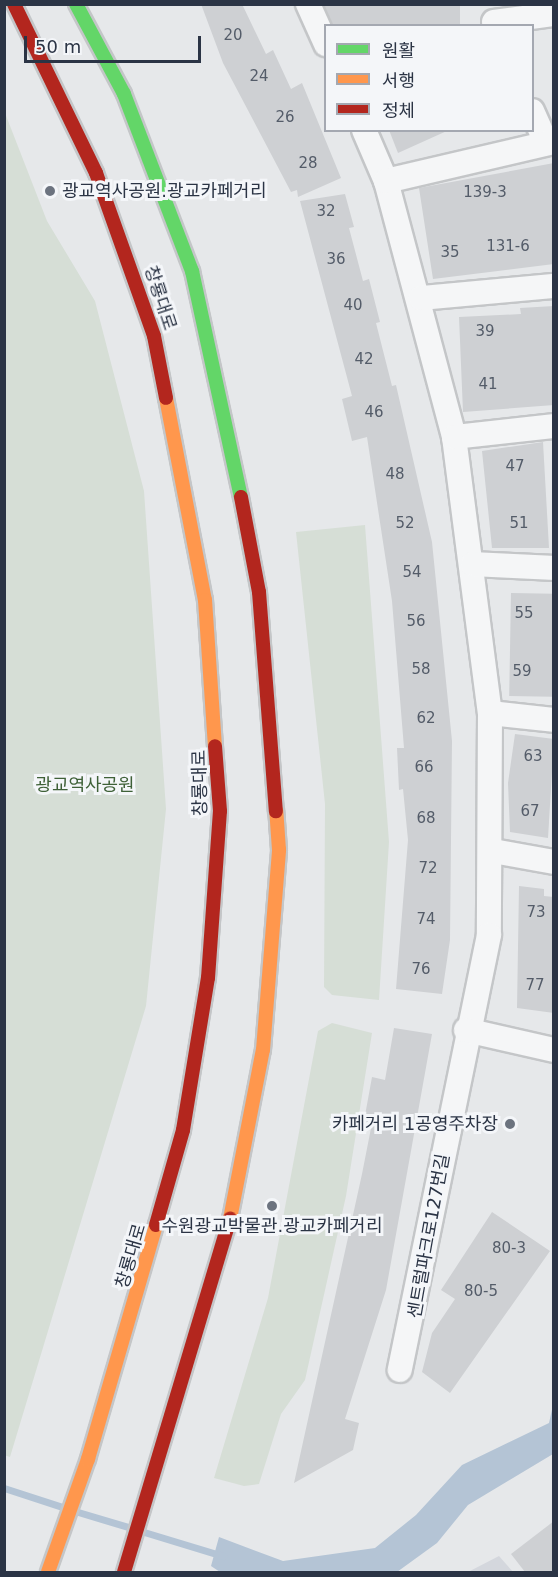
<!DOCTYPE html>
<meta charset="utf-8">
<style>
body{margin:0}
#map{position:relative;width:558px;height:1577px;overflow:hidden;background:#e6e8ea;font-family:"DejaVu Sans","Noto Sans KR",sans-serif}
div>[style]{position:absolute}
[style*='--x']{left:calc(var(--x)*1px);top:calc(var(--y)*1px);width:calc(var(--w)*1px);rotate:calc(var(--a)*1deg)}
.built>*{inset:0;background:#d4d7dd}
.green>*{inset:0;background:#d6ded6}
.water>*{inset:0;background:#b4c4d5}
.stream>*{height:7px;margin:-3.5px;padding:0 3.5px;transform-origin:3.5px;border-radius:3.5px;background:#b4c4d5}
.building>*{inset:0;background:#ced0d3;transform-origin:0 0}
.roads{filter:drop-shadow(2px 0 #c4c6c8) drop-shadow(-2px 0 #c4c6c8) drop-shadow(0 2px #c4c6c8) drop-shadow(0 -2px #c4c6c8)}
.street>*{height:24px;margin:-12px;padding:0 12px;transform-origin:12px;border-radius:12px;background:#f5f6f7}
.fast>*{height:14px;margin:-7px;padding:0 7px;transform-origin:7px;border-radius:7px;background:#63d668}
.slow>*{height:14px;margin:-7px;padding:0 7px;transform-origin:7px;border-radius:7px;background:#ff974d}
.jam>*{height:14px;margin:-7px;padding:0 7px;transform-origin:7px;border-radius:7px;background:#b3261e}
.dots>*{width:16px;height:16px;translate:-50% -50%;box-sizing:border-box;border:3px solid #f4f6f9;border-radius:50%}
span{translate:-50% -50%;white-space:nowrap;text-align:center;line-height:1.15;-webkit-text-stroke:6px #f4f6f9;paint-order:stroke}
.number-label{font-size:15px;color:#545c69}
.number-label span{-webkit-text-stroke-width:0}
.poi-label{font-size:18px;color:#2b3445}
.left{translate:0 -50%;text-align:left}
.right{translate:-100% -50%;text-align:right}
.street-label{font-size:18px;color:#2b3445}
.park-label{font-size:18px;color:#3f6138}
.frame{position:absolute;inset:0;border:6px solid #2b3445;pointer-events:none}
.legend{position:absolute;left:324px;top:24px;width:210px;height:108px;box-sizing:border-box;background:#f4f6f9;border:2px solid #a4a8b1;margin:0;padding:8px 10px;list-style:none;font-size:18px;color:#2b3445}
.legend li{display:flex;align-items:center;gap:12px;height:30px}
.legend b{width:30px;border:2px solid #a4a8b1}
.scale{position:absolute;left:24px;top:36px;width:177px;height:27px;box-sizing:border-box;border:3px solid #2b3445;border-top:0;padding-left:8px;font-size:18px;line-height:21px;white-space:nowrap;color:#2b3445;-webkit-text-stroke:4px #f4f6f9;paint-order:stroke}
</style>
<div id="map">
<div class="built">
<i style="clip-path:polygon(499px 1556px,513px 1572px,468px 1572px)"></i>
</div>
<div class="green">
<i style="clip-path:polygon(5px 113px,47px 221px,95px 301px,144px 491px,166px 809px,146px 1006px,10px 1457px,4px 1455px)"></i>
<i style="clip-path:polygon(365px 525px,389px 842px,379px 1000px,332px 995px,324px 987px,325px 804px,296px 532px)"></i>
<i style="clip-path:polygon(332px 1023px,372px 1033px,346px 1196px,305px 1380px,281px 1414px,259px 1484px,244px 1486px,214px 1478px,268px 1298px,318px 1031px)"></i>
</div>
<div class="water">
<i style="clip-path:polygon(553px 1405px,553px 1454px,468px 1505px,437px 1543px,397px 1572px,220px 1572px,211px 1566px,219px 1537px,283px 1561px,375px 1548px,416px 1515px,462px 1465px,549px 1423px)"></i>
</div>
<div class="stream">
<i style="--x:4;--y:1488;--w:61;--a:18.1"></i>
<i style="--x:78;--y:1512;--w:52;--a:16.7"></i>
<i style="--x:144;--y:1532;--w:83;--a:16.9"></i>
</div>
<div class="building">
<i style="clip-path:polygon(201px 4px,242px 4px,266px 54px,273px 50px,291px 89px,302px 83px,341px 178px,298px 197px,297px 190px,291px 192px,223px 63px)"></i>
<i style="left:325px;top:4px;width:135px;height:24px"></i>
<i style="clip-path:polygon(389px 130px,449px 130px,398px 153px)"></i>
<i style="clip-path:polygon(554px 163px,554px 264px,433px 279px,419px 188px)"></i>
<i style="clip-path:polygon(345px 194px,354px 227px,349px 228px,363px 281px,369px 279px,380px 322px,376px 323px,392px 386px,396px 385px,432px 542px,452px 741px,450px 940px,442px 994px,396px 989px,408px 840px,403px 789px,399px 790px,397px 748px,404px 748px,392px 601px,367px 437px,352px 441px,342px 399px,352px 396px,300px 201px)"></i>
<i style="clip-path:polygon(554px 306px,554px 405px,463px 412px,459px 317px,521px 314px,520px 308px)"></i>
<i style="clip-path:polygon(543px 442px,549px 548px,492px 548px,482px 451px)"></i>
<i style="left:511px;top:593px;width:43px;height:103px;rotate:1deg"></i>
<i style="clip-path:polygon(515px 734px,554px 739px,548px 838px,510px 832px,508px 783px)"></i>
<i style="clip-path:polygon(519px 886px,544px 889px,544px 896px,554px 897px,554px 1013px,517px 1008px)"></i>
<i style="clip-path:polygon(394px 1028px,432px 1034px,386px 1290px,345px 1419px,359px 1423px,353px 1450px,294px 1483px,362px 1174px,372px 1123px,364px 1121px,372px 1077px,385px 1080px)"></i>
<i style="clip-path:polygon(492px 1212px,550px 1251px,450px 1393px,422px 1372px,432px 1333px,455px 1299px,441px 1290px)"></i>
<i style="clip-path:polygon(554px 1521px,554px 1572px,525px 1572px,511px 1554px)"></i>
</div>
<div class="roads">
<div class="street">
<i style="--x:308;--y:4;--w:44;--a:65.8"></i>
<i style="--x:494;--y:22;--w:61;--a:-7.6"></i>
<i style="--x:532;--y:111;--w:35;--a:66"></i>
<i style="--x:364;--y:130;--w:56;--a:66.7"></i>
<i style="--x:386;--y:181;--w:265;--a:75.1"></i>
<i style="--x:454;--y:437;--w:278;--a:82.6"></i>
<i style="--x:490;--y:713;--w:222;--a:90.3"></i>
<i style="--x:489;--y:935;--w:444;--a:101.6"></i>
<i style="--x:386;--y:181;--w:172;--a:-13.1"></i>
<i style="--x:421;--y:298;--w:134;--a:-5.2"></i>
<i style="--x:454;--y:437;--w:101;--a:-6.3"></i>
<i style="--x:473;--y:564;--w:81;--a:2.8"></i>
<i style="--x:490;--y:713;--w:64;--a:6.2"></i>
<i style="--x:493;--y:851;--w:62;--a:10.2"></i>
<i style="--x:466;--y:1030;--w:90;--a:12.8"></i>
</div>
<div class="fast">
<i style="--x:76;--y:4;--w:102;--a:61.9"></i>
<i style="--x:124;--y:94;--w:190;--a:69"></i>
<i style="--x:192;--y:271;--w:231;--a:77.8"></i>
</div>
<div class="slow">
<i style="--x:166;--y:398;--w:206;--a:79.1"></i>
<i style="--x:205;--y:600;--w:146;--a:86.1"></i>
<i style="--x:230;--y:1219;--w:172;--a:-79"></i>
<i style="--x:263;--y:1050;--w:201;--a:-85.4"></i>
<i style="--x:279;--y:850;--w:39;--a:-94"></i>
<i style="--x:48;--y:1572;--w:120;--a:-70.5"></i>
<i style="--x:88;--y:1459;--w:244;--a:-73.8"></i>
</div>
<div class="jam">
<i style="--x:14;--y:4;--w:188;--a:64.1"></i>
<i style="--x:96;--y:173;--w:173;--a:70.4"></i>
<i style="--x:154;--y:336;--w:63;--a:79"></i>
<i style="--x:241;--y:497;--w:97;--a:79.3"></i>
<i style="--x:259;--y:592;--w:220;--a:85.6"></i>
<i style="--x:156;--y:1225;--w:99;--a:-74.1"></i>
<i style="--x:183;--y:1130;--w:154;--a:-80.7"></i>
<i style="--x:208;--y:978;--w:167;--a:-85.9"></i>
<i style="--x:220;--y:811;--w:65;--a:-94.4"></i>
<i style="--x:124;--y:1572;--w:369;--a:-73.3"></i>
</div>
</div>
<div class="dots">
<i style="left:50px;top:191px;background:#6c737f"></i>
<i style="left:510px;top:1124px;background:#6c737f"></i>
<i style="left:272px;top:1206px;background:#6c737f"></i>
</div>
<div class="number-label">
<span style="left:233px;top:36px">20</span>
<span style="left:259px;top:77px">24</span>
<span style="left:285px;top:118px">26</span>
<span style="left:308px;top:164px">28</span>
<span style="left:485px;top:193px">139-3</span>
<span style="left:326px;top:212px">32</span>
<span style="left:508px;top:247px">131-6</span>
<span style="left:450px;top:253px">35</span>
<span style="left:336px;top:260px">36</span>
<span style="left:353px;top:306px">40</span>
<span style="left:485px;top:332px">39</span>
<span style="left:364px;top:360px">42</span>
<span style="left:488px;top:385px">41</span>
<span style="left:374px;top:413px">46</span>
<span style="left:515px;top:467px">47</span>
<span style="left:395px;top:475px">48</span>
<span style="left:405px;top:524px">52</span>
<span style="left:519px;top:524px">51</span>
<span style="left:412px;top:573px">54</span>
<span style="left:524px;top:614px">55</span>
<span style="left:416px;top:622px">56</span>
<span style="left:421px;top:670px">58</span>
<span style="left:522px;top:672px">59</span>
<span style="left:426px;top:719px">62</span>
<span style="left:533px;top:757px">63</span>
<span style="left:424px;top:768px">66</span>
<span style="left:530px;top:812px">67</span>
<span style="left:426px;top:819px">68</span>
<span style="left:428px;top:869px">72</span>
<span style="left:536px;top:913px">73</span>
<span style="left:426px;top:920px">74</span>
<span style="left:421px;top:970px">76</span>
<span style="left:535px;top:986px">77</span>
<span style="left:509px;top:1249px">80-3</span>
<span style="left:481px;top:1292px">80-5</span>
</div>
<div class="poi-label">
<span class="left" style="left:62px;top:191px">광교역사공원.광교카페거리</span>
<span class="right" style="left:498px;top:1124px">카페거리 1공영주차장</span>
<span style="left:272px;top:1226px">수원광교박물관.광교카페거리</span>
</div>
<div class="street-label">
<span style="left:160px;top:298px;rotate:72deg">창룡대로</span>
<span style="left:200px;top:783px;rotate:-91deg">창룡대로</span>
<span style="left:429px;top:1236px;rotate:-80deg">센트럴파크로127번길</span>
<span style="left:131px;top:1256px;rotate:-74deg">창룡대로</span>
</div>
<div class="park-label">
<span style="left:85px;top:785px">광교역사공원</span>
</div>
<div class="frame"></div>
<ul class="legend">
<li><b style="height:8px;background:#63d668"></b>원활</li>
<li><b style="height:8px;background:#ff974d"></b>서행</li>
<li><b style="height:8px;background:#b3261e"></b>정체</li>
</ul>
<div class="scale">50 m</div>
</div>
